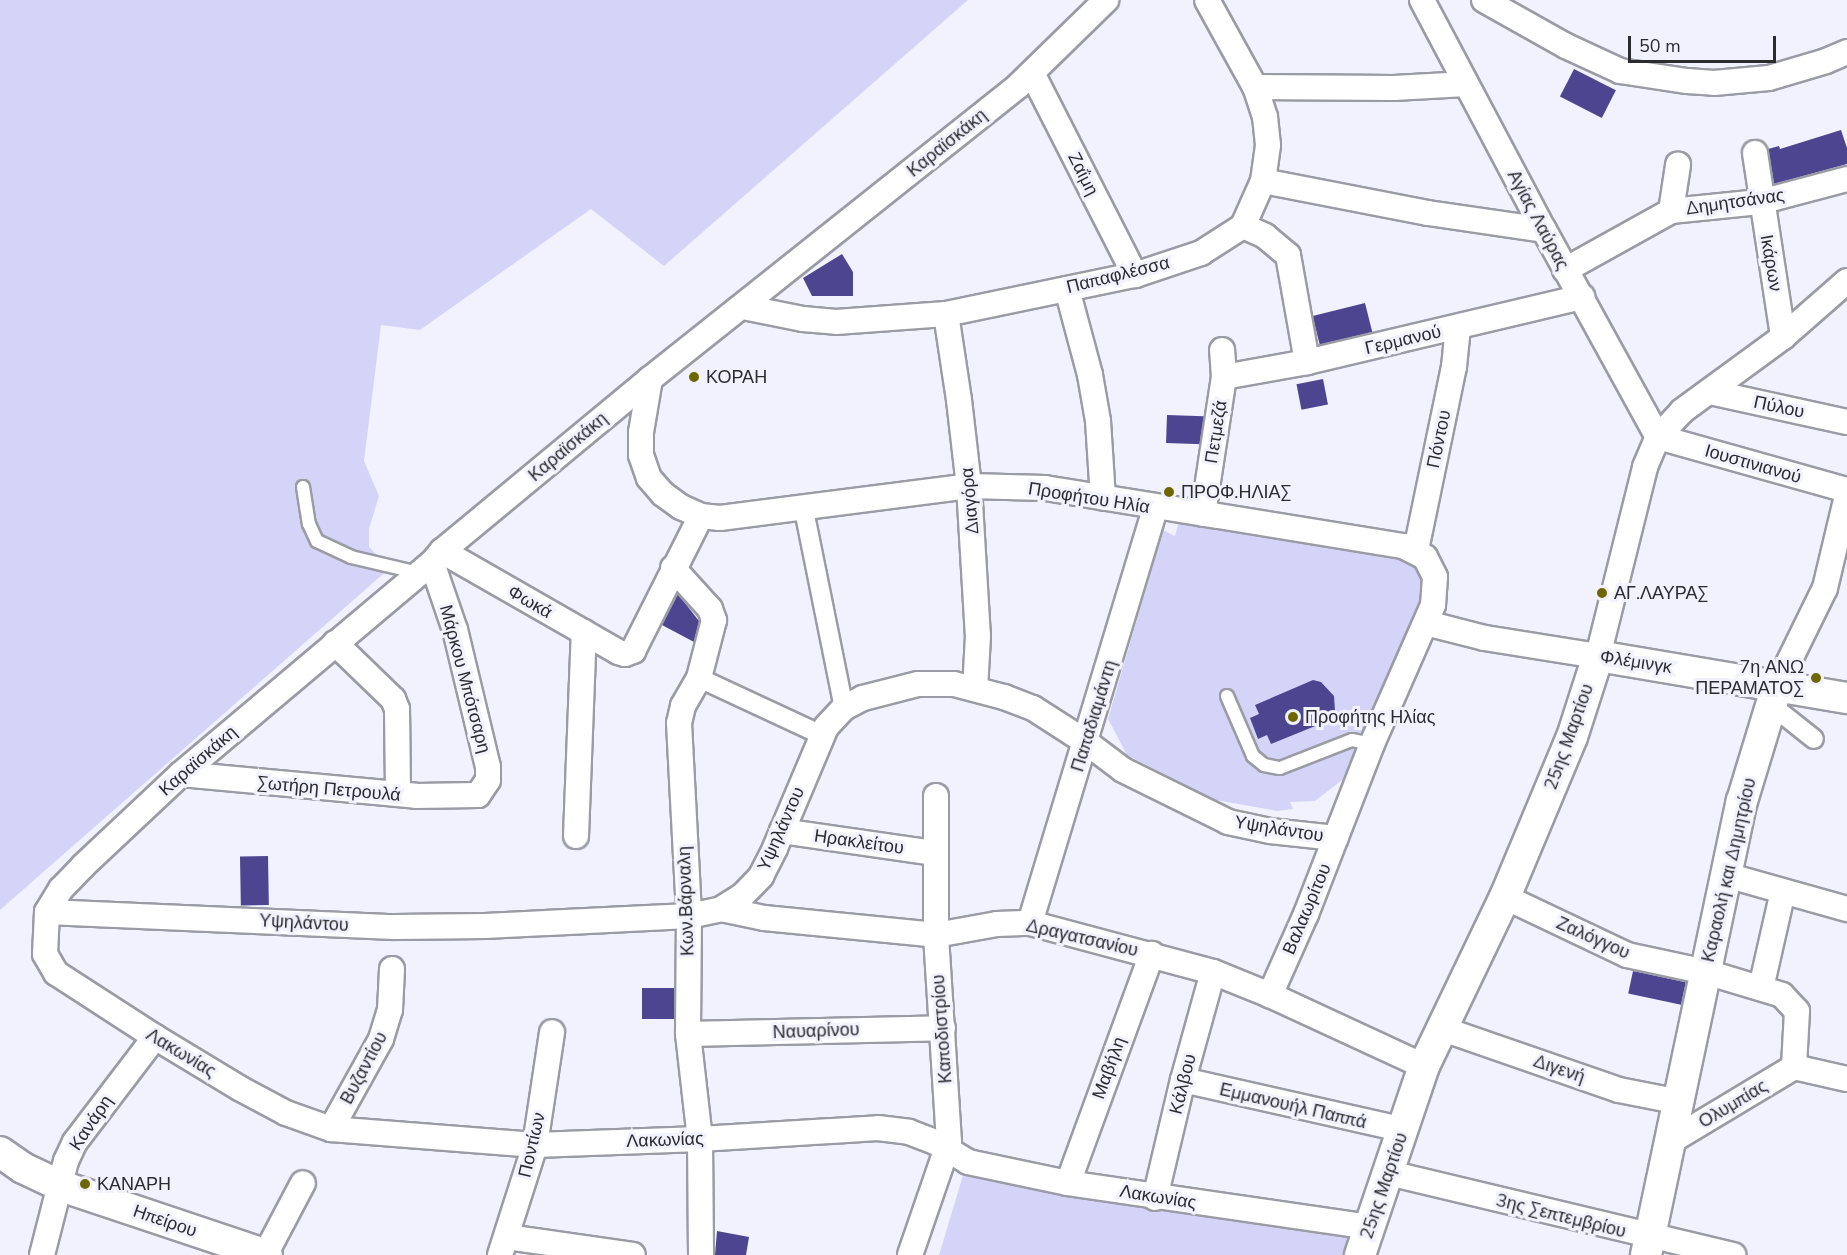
<!DOCTYPE html>
<meta charset="utf-8">
<style>
body{margin:0}
#map{position:relative;width:1847px;height:1255px;overflow:hidden;background:#f2f2fe;font-family:"Nunito Sans",sans-serif}
div>[style]{position:absolute}
[style*='--x']{left:calc(var(--x)*1px);top:calc(var(--y)*1px);width:calc(var(--w)*1px);rotate:calc(var(--a)*1deg)}
.green>*{inset:0;background:#d4d4f8}
.building>*{inset:0;background:#4d4590;transform-origin:0 0}
.roads{filter:drop-shadow(2px 0 #9b9ba5) drop-shadow(-2px 0 #9b9ba5) drop-shadow(0 2px #9b9ba5) drop-shadow(0 -2px #9b9ba5)}
.service>*{height:12px;margin:-6px;padding:0 6px;transform-origin:6px;border-radius:6px;background:#fff}
.pedestrian>*{height:18px;margin:-9px;padding:0 9px;transform-origin:9px;border-radius:9px;background:#fff}
.minor>*{height:24px;margin:-12px;padding:0 12px;transform-origin:12px;border-radius:12px;background:#fff}
.tertiary>*{height:30px;margin:-15px;padding:0 15px;transform-origin:15px;border-radius:15px;background:#fff}
.dots>*{width:16px;height:16px;translate:-50% -50%;box-sizing:border-box;border:3px solid #f2f2fe;border-radius:50%}
span{translate:-50% -50%;white-space:nowrap;text-align:center;line-height:1.15;-webkit-text-stroke:6px #f2f2fe;paint-order:stroke}
.street-label{font-size:18px;color:#2b2b2f}
.poi-label{font-size:18px;color:#2b2b2f}
.left{translate:0 -50%;text-align:left}
.right{translate:-100% -50%;text-align:right}
.scale{position:absolute;left:1628px;top:36px;width:148px;height:27px;box-sizing:border-box;border:3px solid #2b2b2f;border-top:0;padding-left:8px;font-size:18px;line-height:21px;white-space:nowrap;color:#2b2b2f;-webkit-text-stroke:4px #f2f2fe;paint-order:stroke}
</style>
<div id="map">
<div class="green">
<i style="clip-path:polygon(0 0,968px 0,664px 266px,591px 209px,420px 330px,381px 325px,364px 461px,379px 496px,369px 529px,369px 547px,390px 568px,0 910px)"></i>
<i style="clip-path:polygon(1179px 521px,1398px 556px,1424px 575px,1424px 601px,1355px 770px,1315px 801px,1290px 802px,1293px 809px,1277px 811px,1216px 800px,1127px 755px,1108px 719px,1163px 530px,1175px 536px)"></i>
<i style="clip-path:polygon(964px 1172px,1361px 1235px,1353px 1255px,939px 1255px)"></i>
</div>
<div class="building">
<i style="left:1574px;top:69px;width:47px;height:31px;rotate:27deg"></i>
<i style="clip-path:polygon(1841px 130px,1847px 148px,1847px 164px,1774px 184px,1768px 149px,1779px 146px,1780px 149px)"></i>
<i style="clip-path:polygon(842px 254px,853px 272px,853px 296px,812px 296px,803px 278px)"></i>
<i style="left:1365px;top:303px;width:30px;height:54px;rotate:76deg"></i>
<i style="left:1323px;top:379px;width:26px;height:27px;rotate:79deg"></i>
<i style="left:1167px;top:415px;width:37px;height:28px;rotate:2deg"></i>
<i style="clip-path:polygon(678px 594px,699px 621px,694px 642px,662px 625px)"></i>
<i style="clip-path:polygon(1313px 680px,1321px 682px,1334px 696px,1335px 711px,1330px 720px,1271px 744px,1267px 735px,1258px 739px,1250px 718px,1259px 714px,1255px 705px)"></i>
<i style="left:268px;top:856px;width:49px;height:28px;rotate:89deg"></i>
<i style="left:1633px;top:971px;width:54px;height:23px;rotate:12deg"></i>
<i style="left:674px;top:988px;width:31px;height:32px;rotate:90deg"></i>
<i style="clip-path:polygon(717px 1231px,749px 1237px,746px 1255px,715px 1255px)"></i>
</div>
<div class="roads">
<div class="service">
<i style="--x:303;--y:487;--w:37;--a:81"></i>
<i style="--x:309;--y:524;--w:19;--a:65"></i>
<i style="--x:317;--y:541;--w:38;--a:25"></i>
<i style="--x:351;--y:557;--w:70;--a:13.2"></i>
<i style="--x:1227;--y:696;--w:65;--a:66.6"></i>
<i style="--x:1253;--y:756;--w:14;--a:39"></i>
<i style="--x:1264;--y:765;--w:16;--a:11"></i>
<i style="--x:1280;--y:768;--w:77;--a:-21.3"></i>
<i style="--x:1352;--y:740;--w:20;--a:11"></i>
</div>
<div class="pedestrian">
<i style="--x:803;--y:505;--w:207;--a:78.6"></i>
<i style="--x:699;--y:678;--w:136;--a:24.9"></i>
<i style="--x:1770;--y:704;--w:56;--a:38.5"></i>
</div>
<div class="minor">
<i style="--x:1422;--y:0;--w:260;--a:62.1"></i>
<i style="--x:1544;--y:230;--w:236;--a:61.2"></i>
<i style="--x:1484;--y:0;--w:94;--a:29.3"></i>
<i style="--x:1566;--y:46;--w:60;--a:24.8"></i>
<i style="--x:1620;--y:71;--w:68;--a:8.5"></i>
<i style="--x:1687;--y:81;--w:27;--a:4"></i>
<i style="--x:1714;--y:83;--w:55;--a:-5.2"></i>
<i style="--x:1769;--y:78;--w:59;--a:-16.6"></i>
<i style="--x:1826;--y:61;--w:23;--a:-23"></i>
<i style="--x:1032;--y:73;--w:227;--a:63"></i>
<i style="--x:1255;--y:87;--w:139;--a:0.4"></i>
<i style="--x:1394;--y:88;--w:72;--a:-3.2"></i>
<i style="--x:1755;--y:153;--w:186;--a:81.3"></i>
<i style="--x:1263;--y:181;--w:168;--a:11"></i>
<i style="--x:1428;--y:213;--w:117;--a:8.3"></i>
<i style="--x:1671;--y:211;--w:47;--a:-81.3"></i>
<i style="--x:1243;--y:226;--w:24;--a:24"></i>
<i style="--x:1265;--y:236;--w:30;--a:40"></i>
<i style="--x:1288;--y:255;--w:109;--a:79.9"></i>
<i style="--x:1565;--y:270;--w:121;--a:-29.1"></i>
<i style="--x:1671;--y:211;--w:89;--a:-5.8"></i>
<i style="--x:1760;--y:202;--w:90;--a:-14.8"></i>
<i style="--x:1067;--y:289;--w:89;--a:75"></i>
<i style="--x:1090;--y:375;--w:47;--a:80.1"></i>
<i style="--x:1098;--y:421;--w:77;--a:86.3"></i>
<i style="--x:743;--y:307;--w:61;--a:11.3"></i>
<i style="--x:803;--y:319;--w:33;--a:5"></i>
<i style="--x:836;--y:322;--w:110;--a:-4.2"></i>
<i style="--x:946;--y:314;--w:193;--a:-11.7"></i>
<i style="--x:1135;--y:275;--w:70;--a:-18.4"></i>
<i style="--x:1201;--y:253;--w:50;--a:-32.7"></i>
<i style="--x:1243;--y:226;--w:49;--a:-66"></i>
<i style="--x:1263;--y:181;--w:36;--a:-82"></i>
<i style="--x:1268;--y:145;--w:28;--a:-96"></i>
<i style="--x:1265;--y:117;--w:32;--a:-108"></i>
<i style="--x:1255;--y:87;--w:99;--a:-118.9"></i>
<i style="--x:946;--y:314;--w:87;--a:81.4"></i>
<i style="--x:959;--y:400;--w:87;--a:83.4"></i>
<i style="--x:969;--y:486;--w:150;--a:86.6"></i>
<i style="--x:978;--y:636;--w:53;--a:93.2"></i>
<i style="--x:1224;--y:377;--w:84;--a:-10.2"></i>
<i style="--x:1307;--y:362;--w:283;--a:-13.3"></i>
<i style="--x:650;--y:379;--w:54;--a:99.6"></i>
<i style="--x:641;--y:432;--w:23;--a:90"></i>
<i style="--x:641;--y:455;--w:24;--a:71"></i>
<i style="--x:649;--y:478;--w:21;--a:49"></i>
<i style="--x:663;--y:494;--w:22;--a:36"></i>
<i style="--x:681;--y:507;--w:22;--a:24"></i>
<i style="--x:701;--y:516;--w:19;--a:6"></i>
<i style="--x:720;--y:518;--w:251;--a:-7.3"></i>
<i style="--x:969;--y:486;--w:76;--a:1.5"></i>
<i style="--x:1045;--y:488;--w:363;--a:9.2"></i>
<i style="--x:1403;--y:546;--w:25;--a:27"></i>
<i style="--x:1425;--y:557;--w:22;--a:63"></i>
<i style="--x:1435;--y:577;--w:28;--a:94"></i>
<i style="--x:1433;--y:605;--w:152;--a:113.7"></i>
<i style="--x:1372;--y:744;--w:182;--a:111.2"></i>
<i style="--x:1306;--y:914;--w:89;--a:114"></i>
<i style="--x:1710;--y:392;--w:140;--a:12.4"></i>
<i style="--x:1658;--y:437;--w:196;--a:15.7"></i>
<i style="--x:1203;--y:514;--w:139;--a:-81.3"></i>
<i style="--x:1224;--y:377;--w:27;--a:-94"></i>
<i style="--x:1416;--y:550;--w:187;--a:-78.3"></i>
<i style="--x:1454;--y:367;--w:40;--a:-84.3"></i>
<i style="--x:442;--y:551;--w:203;--a:29.8"></i>
<i style="--x:618;--y:652;--w:7;--a:16"></i>
<i style="--x:625;--y:654;--w:9;--a:-21"></i>
<i style="--x:633;--y:651;--w:151;--a:-63.3"></i>
<i style="--x:673;--y:568;--w:55;--a:47.9"></i>
<i style="--x:710;--y:609;--w:12;--a:70"></i>
<i style="--x:714;--y:620;--w:60;--a:104.5"></i>
<i style="--x:699;--y:678;--w:32;--a:120"></i>
<i style="--x:683;--y:706;--w:17;--a:103"></i>
<i style="--x:679;--y:723;--w:193;--a:87"></i>
<i style="--x:689;--y:916;--w:118;--a:90.5"></i>
<i style="--x:688;--y:1034;--w:106;--a:83.5"></i>
<i style="--x:700;--y:1139;--w:116;--a:89.5"></i>
<i style="--x:1426;--y:623;--w:61;--a:14.3"></i>
<i style="--x:1485;--y:638;--w:114;--a:9.1"></i>
<i style="--x:1598;--y:656;--w:195;--a:-76"></i>
<i style="--x:1645;--y:467;--w:33;--a:-67"></i>
<i style="--x:1658;--y:437;--w:35;--a:-47"></i>
<i style="--x:1682;--y:411;--w:125;--a:-36.2"></i>
<i style="--x:1783;--y:337;--w:85;--a:-41.2"></i>
<i style="--x:335;--y:643;--w:81;--a:44"></i>
<i style="--x:393;--y:699;--w:11;--a:68"></i>
<i style="--x:397;--y:709;--w:85;--a:89.3"></i>
<i style="--x:1777;--y:686;--w:109;--a:-63.9"></i>
<i style="--x:1825;--y:588;--w:95;--a:-76.6"></i>
<i style="--x:181;--y:774;--w:236;--a:5.3"></i>
<i style="--x:416;--y:796;--w:62;--a:-0.9"></i>
<i style="--x:478;--y:795;--w:18;--a:-56"></i>
<i style="--x:488;--y:780;--w:13;--a:-90"></i>
<i style="--x:488;--y:767;--w:141;--a:-103.5"></i>
<i style="--x:455;--y:630;--w:71;--a:-108.9"></i>
<i style="--x:782;--y:831;--w:155;--a:8.2"></i>
<i style="--x:576;--y:836;--w:204;--a:-87.8"></i>
<i style="--x:1726;--y:875;--w:126;--a:15.7"></i>
<i style="--x:1505;--y:897;--w:135;--a:25.4"></i>
<i style="--x:1627;--y:955;--w:81;--a:12.1"></i>
<i style="--x:1706;--y:972;--w:79;--a:16.8"></i>
<i style="--x:1782;--y:995;--w:22;--a:47"></i>
<i style="--x:1797;--y:1011;--w:56;--a:93.1"></i>
<i style="--x:721;--y:909;--w:44;--a:11.8"></i>
<i style="--x:764;--y:918;--w:173;--a:5.6"></i>
<i style="--x:936;--y:935;--w:62;--a:-10.2"></i>
<i style="--x:997;--y:924;--w:33;--a:-2"></i>
<i style="--x:1030;--y:923;--w:189;--a:15"></i>
<i style="--x:1213;--y:972;--w:61;--a:22"></i>
<i style="--x:1270;--y:995;--w:170;--a:24.8"></i>
<i style="--x:47;--y:912;--w:347;--a:2.5"></i>
<i style="--x:394;--y:927;--w:91;--a:-0.6"></i>
<i style="--x:485;--y:926;--w:204;--a:-2.8"></i>
<i style="--x:689;--y:916;--w:33;--a:-12"></i>
<i style="--x:721;--y:909;--w:25;--a:-32"></i>
<i style="--x:742;--y:896;--w:28;--a:-46"></i>
<i style="--x:761;--y:876;--w:31;--a:-63"></i>
<i style="--x:775;--y:848;--w:131;--a:-67.1"></i>
<i style="--x:826;--y:727;--w:26;--a:-47"></i>
<i style="--x:844;--y:708;--w:21;--a:-28"></i>
<i style="--x:863;--y:698;--w:57;--a:-14.3"></i>
<i style="--x:918;--y:684;--w:36;--a:0"></i>
<i style="--x:954;--y:684;--w:52;--a:14.6"></i>
<i style="--x:1004;--y:697;--w:31;--a:21"></i>
<i style="--x:1033;--y:708;--w:63;--a:32.7"></i>
<i style="--x:1086;--y:742;--w:46;--a:37.1"></i>
<i style="--x:1123;--y:770;--w:117;--a:26.3"></i>
<i style="--x:1228;--y:822;--w:43;--a:12.1"></i>
<i style="--x:1270;--y:831;--w:66;--a:6.1"></i>
<i style="--x:47;--y:912;--w:42;--a:92.7"></i>
<i style="--x:45;--y:954;--w:22;--a:60"></i>
<i style="--x:56;--y:973;--w:118;--a:32.9"></i>
<i style="--x:155;--y:1037;--w:100;--a:31.2"></i>
<i style="--x:241;--y:1089;--w:51;--a:28.1"></i>
<i style="--x:286;--y:1113;--w:48;--a:19.6"></i>
<i style="--x:331;--y:1129;--w:205;--a:4.5"></i>
<i style="--x:535;--y:1145;--w:165;--a:-2.1"></i>
<i style="--x:700;--y:1139;--w:178;--a:-3.5"></i>
<i style="--x:878;--y:1128;--w:31;--a:7"></i>
<i style="--x:909;--y:1132;--w:28;--a:21"></i>
<i style="--x:935;--y:1142;--w:39;--a:31"></i>
<i style="--x:968;--y:1162;--w:102;--a:11.9"></i>
<i style="--x:1068;--y:1183;--w:303;--a:8.3"></i>
<i style="--x:47;--y:912;--w:27;--a:-59"></i>
<i style="--x:61;--y:889;--w:32;--a:-46"></i>
<i style="--x:83;--y:866;--w:134;--a:-43.2"></i>
<i style="--x:181;--y:774;--w:328;--a:-40.1"></i>
<i style="--x:432;--y:563;--w:16;--a:-50"></i>
<i style="--x:442;--y:551;--w:270;--a:-39.6"></i>
<i style="--x:650;--y:379;--w:472;--a:-38.5"></i>
<i style="--x:1019;--y:85;--w:122;--a:-44.3"></i>
<i style="--x:1030;--y:923;--w:433;--a:-73.2"></i>
<i style="--x:1761;--y:988;--w:99;--a:-77.2"></i>
<i style="--x:1440;--y:1028;--w:189;--a:19.1"></i>
<i style="--x:1619;--y:1090;--w:62;--a:11.1"></i>
<i style="--x:688;--y:1034;--w:255;--a:-1.3"></i>
<i style="--x:1794;--y:1067;--w:54;--a:12.8"></i>
<i style="--x:1183;--y:1080;--w:227;--a:12.7"></i>
<i style="--x:331;--y:1129;--w:103;--a:-60.9"></i>
<i style="--x:381;--y:1039;--w:30;--a:-73"></i>
<i style="--x:390;--y:1010;--w:41;--a:-87.2"></i>
<i style="--x:1671;--y:1141;--w:144;--a:-31"></i>
<i style="--x:1389;--y:1173;--w:354;--a:13.4"></i>
<i style="--x:1068;--y:1183;--w:244;--a:-69.9"></i>
<i style="--x:1155;--y:1198;--w:121;--a:-76.7"></i>
<i style="--x:1183;--y:1080;--w:112;--a:-74.5"></i>
<i style="--x:507;--y:1237;--w:127;--a:8.1"></i>
<i style="--x:42;--y:1255;--w:97;--a:-75.7"></i>
<i style="--x:66;--y:1161;--w:21;--a:-65"></i>
<i style="--x:75;--y:1142;--w:132;--a:-52.7"></i>
<i style="--x:265;--y:1255;--w:81;--a:-62.2"></i>
<i style="--x:500;--y:1255;--w:115;--a:-72.3"></i>
<i style="--x:535;--y:1145;--w:114;--a:-81.4"></i>
<i style="--x:910;--y:1255;--w:120;--a:-71"></i>
<i style="--x:949;--y:1142;--w:207;--a:-93.6"></i>
<i style="--x:936;--y:935;--w:139;--a:-90"></i>
</div>
<div class="tertiary">
<i style="--x:0;--y:1152;--w:28;--a:35"></i>
<i style="--x:23;--y:1168;--w:42;--a:25.3"></i>
<i style="--x:61;--y:1186;--w:217;--a:18.5"></i>
<i style="--x:1360;--y:1255;--w:200;--a:-71.3"></i>
<i style="--x:1424;--y:1066;--w:187;--a:-64.4"></i>
<i style="--x:1505;--y:897;--w:173;--a:-67.3"></i>
<i style="--x:1572;--y:737;--w:85;--a:-72.2"></i>
<i style="--x:1598;--y:656;--w:253;--a:9.6"></i>
<i style="--x:1646;--y:1255;--w:464;--a:-78.1"></i>
<i style="--x:1742;--y:801;--w:120;--a:-73.1"></i>
</div>
</div>
<div class="dots">
<i style="left:694px;top:377px;background:#6e6700"></i>
<i style="left:1169px;top:492px;background:#6e6700"></i>
<i style="left:1602px;top:593px;background:#6e6700"></i>
<i style="left:1816px;top:678px;background:#6e6700"></i>
<i style="left:1293px;top:717px;background:#6e6700"></i>
<i style="left:85px;top:1184px;background:#6e6700"></i>
</div>
<div class="street-label">
<span style="left:947px;top:143px;rotate:-39deg">Καραϊσκάκη</span>
<span style="left:1083px;top:174px;rotate:63deg">Ζαΐμη</span>
<span style="left:1735px;top:202px;rotate:-8deg">Δημητσάνας</span>
<span style="left:1538px;top:220px;rotate:62deg">Αγίας Λαύρας</span>
<span style="left:1771px;top:263px;rotate:80deg">Ικάρων</span>
<span style="left:1118px;top:275px;rotate:-14deg">Παπαφλέσσα</span>
<span style="left:1403px;top:340px;rotate:-13deg">Γερμανού</span>
<span style="left:1779px;top:407px;rotate:12deg">Πύλου</span>
<span style="left:1216px;top:432px;rotate:-81deg">Πετμεζά</span>
<span style="left:1439px;top:439px;rotate:-78deg">Πόντου</span>
<span style="left:568px;top:447px;rotate:-40deg">Καραϊσκάκη</span>
<span style="left:1753px;top:464px;rotate:16deg">Ιουστινιανού</span>
<span style="left:1089px;top:498px;rotate:9deg">Προφήτου Ηλία</span>
<span style="left:970px;top:501px;rotate:-95deg">Διαγόρα</span>
<span style="left:530px;top:602px;rotate:30deg">Φωκά</span>
<span style="left:1636px;top:662px;rotate:9deg">Φλέμινγκ</span>
<span style="left:465px;top:679px;rotate:75deg">Μάρκου Μπότσαρη</span>
<span style="left:1094px;top:716px;rotate:-73deg">Παπαδιαμάντη</span>
<span style="left:1569px;top:737px;rotate:-70deg">25ης Μαρτίου</span>
<span style="left:198px;top:761px;rotate:-41deg">Καραϊσκάκη</span>
<span style="left:329px;top:789px;rotate:5deg">Σωτήρη Πετρουλά</span>
<span style="left:781px;top:829px;rotate:-66deg">Υψηλάντου</span>
<span style="left:1279px;top:829px;rotate:9deg">Υψηλάντου</span>
<span style="left:859px;top:842px;rotate:8deg">Ηρακλείτου</span>
<span style="left:1729px;top:870px;rotate:-77deg">Καραολή και Δημητρίου</span>
<span style="left:686px;top:901px;rotate:-92deg">Κων.Βάρναλη</span>
<span style="left:1307px;top:909px;rotate:-67deg">Βαλαωρίτου</span>
<span style="left:304px;top:923px;rotate:3deg">Υψηλάντου</span>
<span style="left:1082px;top:938px;rotate:13deg">Δραγατσανίου</span>
<span style="left:1593px;top:938px;rotate:24deg">Ζαλόγγου</span>
<span style="left:942px;top:1029px;rotate:-94deg">Καποδιστρίου</span>
<span style="left:816px;top:1031px;rotate:-2deg">Ναυαρίνου</span>
<span style="left:181px;top:1053px;rotate:31deg">Λακωνίας</span>
<span style="left:364px;top:1068px;rotate:-62deg">Βυζαντίου</span>
<span style="left:1109px;top:1068px;rotate:-70deg">Μαβήλη</span>
<span style="left:1559px;top:1069px;rotate:19deg">Διγενή</span>
<span style="left:1183px;top:1084px;rotate:-76deg">Κάλβου</span>
<span style="left:1733px;top:1104px;rotate:-31deg">Ολυμπίας</span>
<span style="left:1293px;top:1106px;rotate:13deg">Εμμανουήλ Παππά</span>
<span style="left:91px;top:1123px;rotate:-56deg">Κανάρη</span>
<span style="left:665px;top:1140px;rotate:-2deg">Λακωνίας</span>
<span style="left:532px;top:1145px;rotate:-77deg">Ποντίων</span>
<span style="left:1384px;top:1186px;rotate:-71deg">25ης Μαρτίου</span>
<span style="left:1158px;top:1197px;rotate:9deg">Λακωνίας</span>
<span style="left:1561px;top:1216px;rotate:14deg">3ης Σεπτεμβρίου</span>
<span style="left:165px;top:1221px;rotate:19deg">Ηπείρου</span>
</div>
<div class="poi-label">
<span class="left" style="left:706px;top:377px">ΚΟΡΑΗ</span>
<span class="left" style="left:1181px;top:492px">ΠΡΟΦ.ΗΛΙΑΣ</span>
<span class="left" style="left:1614px;top:593px">ΑΓ.ΛΑΥΡΑΣ</span>
<span class="right" style="left:1804px;top:678px">7η ΑΝΩ<br>ΠΕΡΑΜΑΤΟΣ</span>
<span class="left" style="left:1305px;top:717px">Προφήτης Ηλίας</span>
<span class="left" style="left:97px;top:1184px">ΚΑΝΑΡΗ</span>
</div>
<div class="scale">50 m</div>
</div>
